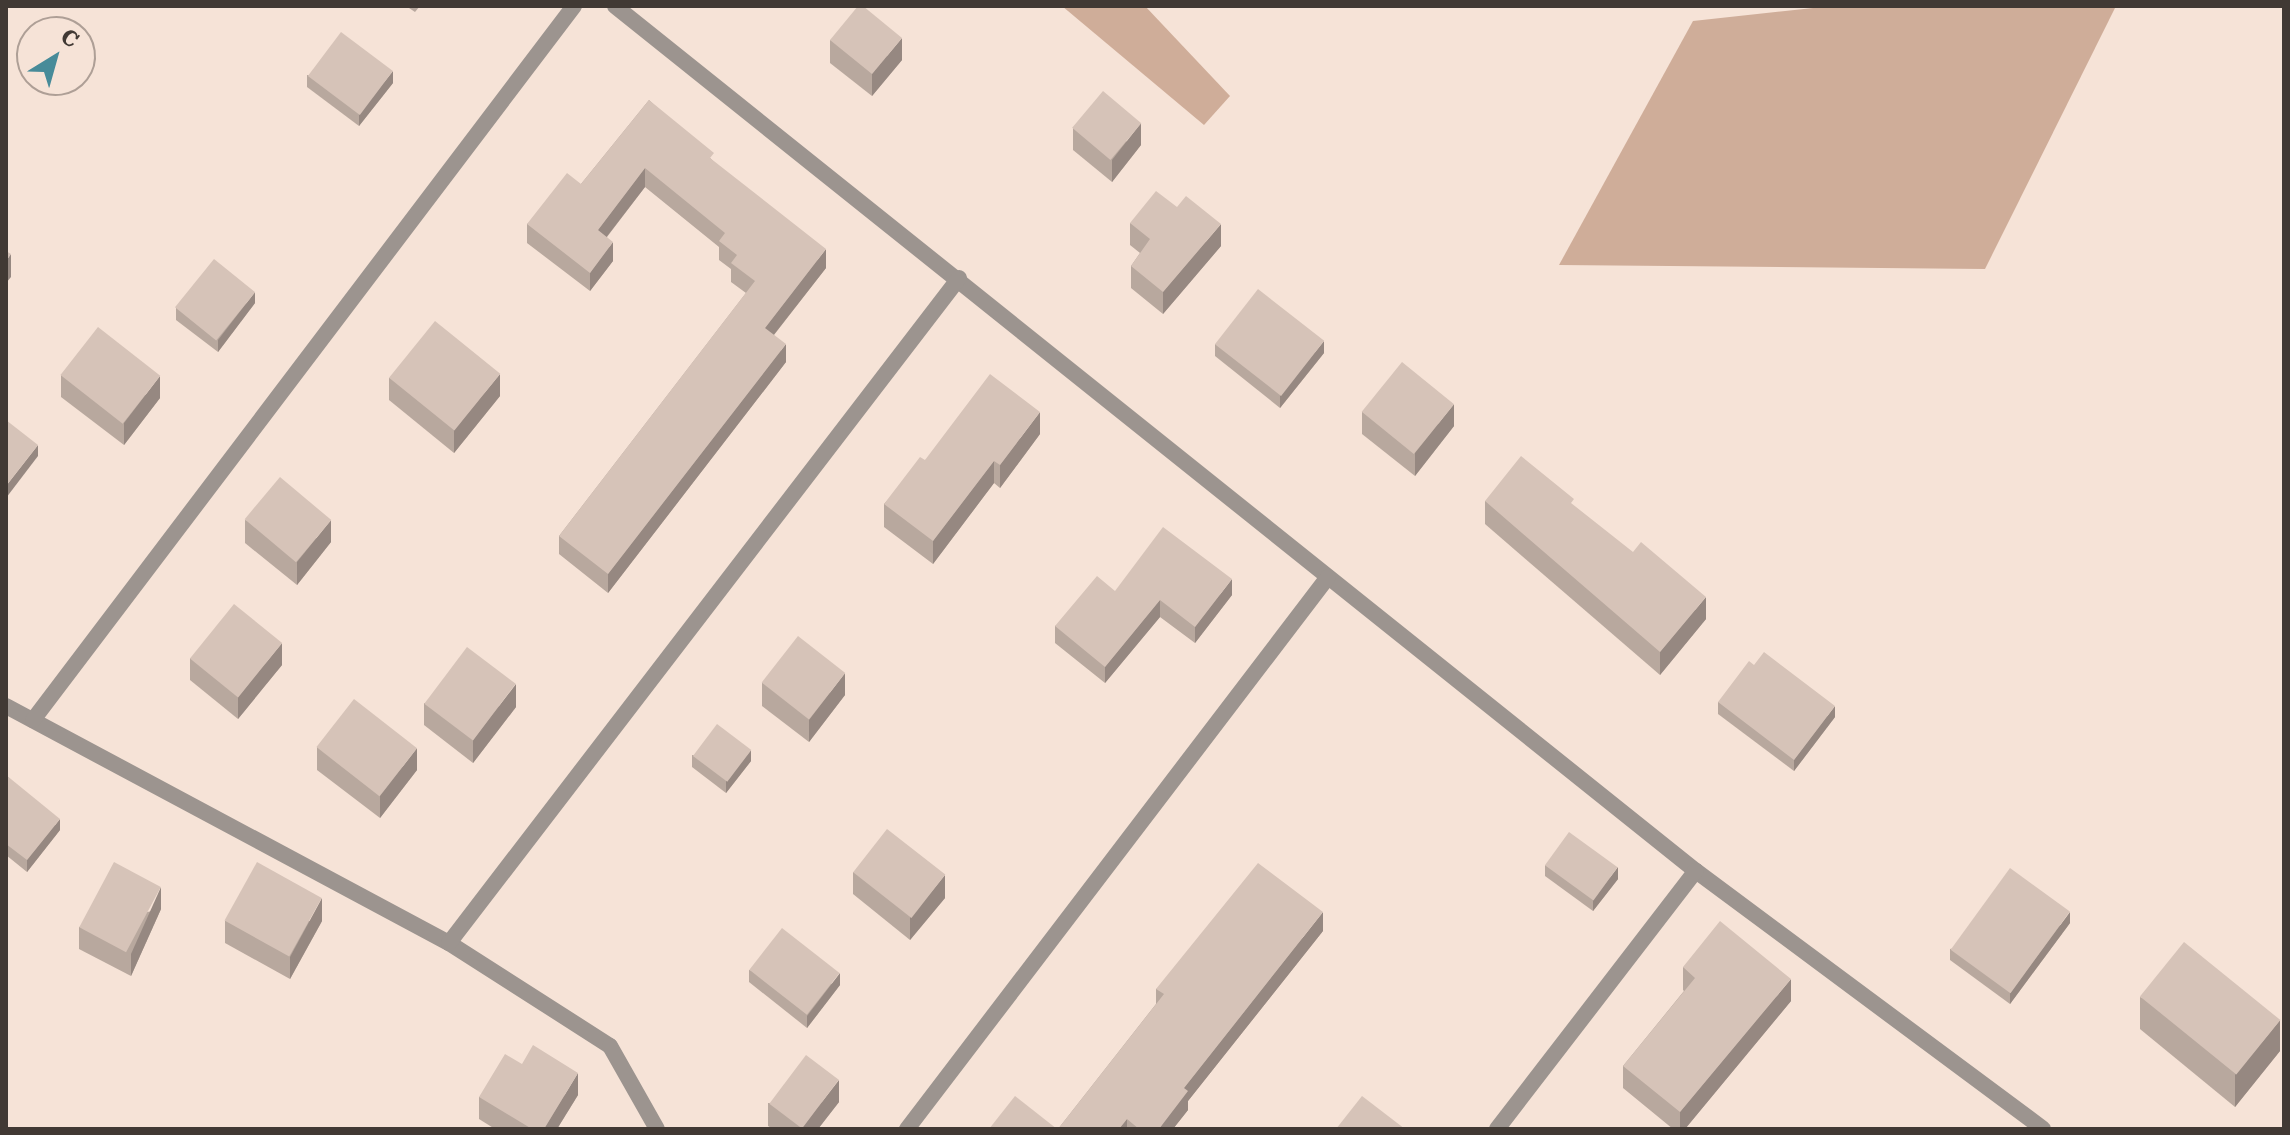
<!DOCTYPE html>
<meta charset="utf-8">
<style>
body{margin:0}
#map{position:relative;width:2290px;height:1135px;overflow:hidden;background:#f6e3d7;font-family:"Roboto Serif",serif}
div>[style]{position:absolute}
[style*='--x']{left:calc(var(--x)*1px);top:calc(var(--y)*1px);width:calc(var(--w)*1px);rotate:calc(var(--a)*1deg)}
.green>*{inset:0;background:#cfad99}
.service>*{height:16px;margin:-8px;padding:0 8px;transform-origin:8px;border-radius:8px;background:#9c948f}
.wall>*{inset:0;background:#b8a89e}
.shaded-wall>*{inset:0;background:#968881}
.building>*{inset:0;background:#d6c3b8;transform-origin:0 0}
span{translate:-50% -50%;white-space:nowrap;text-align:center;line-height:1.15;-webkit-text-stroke:6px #f6e3d7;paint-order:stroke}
.frame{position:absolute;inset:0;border:8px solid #413934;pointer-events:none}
.north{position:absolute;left:16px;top:16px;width:80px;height:80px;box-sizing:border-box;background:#f6e3d7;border:2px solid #ae9f96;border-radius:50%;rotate:37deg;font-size:22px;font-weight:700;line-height:32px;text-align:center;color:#413934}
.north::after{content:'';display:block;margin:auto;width:28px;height:36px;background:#478b99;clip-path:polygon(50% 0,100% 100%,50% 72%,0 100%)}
</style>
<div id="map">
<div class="green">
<i style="clip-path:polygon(1062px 6px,1145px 6px,1230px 96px,1204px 125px)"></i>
<i style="clip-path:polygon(1832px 6px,2116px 6px,1985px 269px,1559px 265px,1693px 21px)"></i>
</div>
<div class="service">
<i style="--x:615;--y:6;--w:1384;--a:38.67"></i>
<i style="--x:1696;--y:871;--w:432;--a:36.6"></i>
<i style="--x:6;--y:706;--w:502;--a:28.15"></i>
<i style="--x:449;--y:943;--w:191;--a:32.6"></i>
<i style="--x:610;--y:1046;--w:95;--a:60.5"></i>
<i style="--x:33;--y:720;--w:896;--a:-52.85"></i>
<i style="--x:449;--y:943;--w:838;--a:-52.51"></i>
<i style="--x:907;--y:1129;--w:694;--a:-52.67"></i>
<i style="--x:1497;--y:1129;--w:326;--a:-52.4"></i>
</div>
<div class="wall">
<i style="clip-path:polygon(406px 6px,420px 6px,415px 12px)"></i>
<i style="clip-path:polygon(830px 40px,902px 60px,872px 96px,830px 63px)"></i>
<i style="clip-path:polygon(307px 75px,393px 83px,359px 126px,307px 87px)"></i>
<i style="clip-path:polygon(649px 100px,826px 268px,774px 335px,786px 362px,608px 593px,559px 554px,559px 536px,746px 293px,731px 282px,731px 269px,719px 260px,719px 247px,645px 187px,607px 237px,613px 261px,590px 291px,527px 243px,527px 224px,581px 184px)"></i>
<i style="clip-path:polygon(1073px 128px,1141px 145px,1112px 182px,1073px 150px)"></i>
<i style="clip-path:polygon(1130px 223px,1221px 246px,1163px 314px,1131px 288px,1131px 266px,1140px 253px,1130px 245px)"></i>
<i style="clip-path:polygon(255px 303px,218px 352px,176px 320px,176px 308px)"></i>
<i style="clip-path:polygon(1215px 344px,1324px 353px,1280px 408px,1215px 356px)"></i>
<i style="clip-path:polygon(61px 375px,160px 398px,124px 445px,61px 397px)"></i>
<i style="clip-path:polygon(389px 378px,500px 396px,454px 453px,389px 400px)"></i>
<i style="clip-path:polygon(1362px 412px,1454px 426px,1415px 476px,1362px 434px)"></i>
<i style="clip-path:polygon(1040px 434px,1000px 488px,994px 483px,933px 564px,884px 527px,884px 504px,925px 460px)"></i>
<i style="clip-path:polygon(1485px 501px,1574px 506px,1706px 619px,1660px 675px,1485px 524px)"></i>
<i style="clip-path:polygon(245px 520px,331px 542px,297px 585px,245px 543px)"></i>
<i style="clip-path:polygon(1115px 591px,1232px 595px,1195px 643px,1160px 617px,1105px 683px,1055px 643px,1055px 626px)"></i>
<i style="clip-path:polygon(190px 658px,282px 665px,238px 719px,190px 680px)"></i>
<i style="clip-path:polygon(762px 683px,845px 695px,809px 742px,762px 706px)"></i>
<i style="clip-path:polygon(1718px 702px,1835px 717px,1794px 771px,1718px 714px)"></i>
<i style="clip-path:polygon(424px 703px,516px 707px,473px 763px,424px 725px)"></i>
<i style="clip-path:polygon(317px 747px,417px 770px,380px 818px,317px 770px)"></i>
<i style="clip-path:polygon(692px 755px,751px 761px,726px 793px,692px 767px)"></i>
<i style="clip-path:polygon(6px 775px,60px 830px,27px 872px,6px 855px)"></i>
<i style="clip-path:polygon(1545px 865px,1618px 879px,1593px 911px,1545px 876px)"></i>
<i style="clip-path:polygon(853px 872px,945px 898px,910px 940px,853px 894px)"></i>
<i style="clip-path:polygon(161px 909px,131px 976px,79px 949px,79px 927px)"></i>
<i style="clip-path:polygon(225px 921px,322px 921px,290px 979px,225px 943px)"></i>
<i style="clip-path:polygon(2070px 923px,2010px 1004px,1950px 960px,1950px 949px)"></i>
<i style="clip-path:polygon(1323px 931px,1188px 1101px,1188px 1110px,1173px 1129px,1058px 1129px,1156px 1004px,1156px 989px)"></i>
<i style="clip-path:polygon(1683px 967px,1791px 1001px,1685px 1129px,1673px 1129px,1623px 1088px,1623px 1066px,1684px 991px,1683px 990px)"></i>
<i style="clip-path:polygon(749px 970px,840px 985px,807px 1028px,749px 982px)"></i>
<i style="clip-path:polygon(2140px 997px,2280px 1051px,2235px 1107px,2140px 1029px)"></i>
<i style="clip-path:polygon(578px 1095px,557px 1129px,495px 1129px,479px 1119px,479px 1097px)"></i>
<i style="clip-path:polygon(839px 1102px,818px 1129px,773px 1129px,768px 1126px,768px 1103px)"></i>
</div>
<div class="shaded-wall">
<i style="clip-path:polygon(902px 38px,902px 60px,872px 96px,872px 74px)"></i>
<i style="clip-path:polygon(393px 71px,393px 83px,359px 126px,359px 114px)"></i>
<i style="clip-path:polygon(1141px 123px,1141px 145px,1112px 182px,1112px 160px)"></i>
<i style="clip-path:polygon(645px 168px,645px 187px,598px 248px,598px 230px)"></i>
<i style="clip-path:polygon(1221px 224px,1221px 246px,1163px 314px,1163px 292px)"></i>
<i style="clip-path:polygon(613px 242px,613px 261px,590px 291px,590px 273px)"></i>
<i style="clip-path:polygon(826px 249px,826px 268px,765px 346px,765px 328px)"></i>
<i style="clip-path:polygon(11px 254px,11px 277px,6px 283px,6px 261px)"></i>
<i style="clip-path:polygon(255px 292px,255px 303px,218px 352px,218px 340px)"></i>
<i style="clip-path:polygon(1324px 341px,1324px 353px,1280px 408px,1280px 396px)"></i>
<i style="clip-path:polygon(786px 344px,786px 362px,608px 593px,608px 574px)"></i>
<i style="clip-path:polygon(500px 374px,500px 396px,454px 453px,454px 430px)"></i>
<i style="clip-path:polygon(160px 376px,160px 398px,124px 445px,124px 423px)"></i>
<i style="clip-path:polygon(1454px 404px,1454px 426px,1415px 476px,1415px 453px)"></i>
<i style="clip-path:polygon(1040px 412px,1040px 434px,1000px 488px,1000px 465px)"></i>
<i style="clip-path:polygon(38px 445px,38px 456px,6px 498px,6px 486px)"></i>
<i style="clip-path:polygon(994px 461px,994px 483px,933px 564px,933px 541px)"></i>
<i style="clip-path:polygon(331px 520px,331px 542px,297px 585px,297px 562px)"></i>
<i style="clip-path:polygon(1232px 579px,1232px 595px,1195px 643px,1195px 627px)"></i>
<i style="clip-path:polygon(1706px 597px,1706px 619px,1660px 675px,1660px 652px)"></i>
<i style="clip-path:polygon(1160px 600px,1160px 617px,1105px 683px,1105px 667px)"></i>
<i style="clip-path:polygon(282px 643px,282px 665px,238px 719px,238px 697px)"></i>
<i style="clip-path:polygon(845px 673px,845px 695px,809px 742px,809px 720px)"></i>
<i style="clip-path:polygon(516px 684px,516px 707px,473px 763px,473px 740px)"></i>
<i style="clip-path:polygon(1835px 706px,1835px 717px,1794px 771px,1794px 760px)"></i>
<i style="clip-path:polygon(417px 748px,417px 770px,380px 818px,380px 796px)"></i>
<i style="clip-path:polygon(751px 750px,751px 761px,726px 793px,726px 781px)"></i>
<i style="clip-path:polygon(60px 819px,60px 830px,27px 872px,27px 860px)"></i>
<i style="clip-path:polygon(1618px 867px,1618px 879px,1593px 911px,1593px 900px)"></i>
<i style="clip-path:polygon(945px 875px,945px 898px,910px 940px,910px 918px)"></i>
<i style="clip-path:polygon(161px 887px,161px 909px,131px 976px,131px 954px)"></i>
<i style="clip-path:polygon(322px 898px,322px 921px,290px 979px,290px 957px)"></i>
<i style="clip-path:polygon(1323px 912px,1323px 931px,1188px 1101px,1188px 1110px,1173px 1129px,1159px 1129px,1184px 1088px)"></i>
<i style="clip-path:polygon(2070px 912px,2070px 923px,2010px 1004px,2010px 993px)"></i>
<i style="clip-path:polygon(840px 973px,840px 985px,807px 1028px,807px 1016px)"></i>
<i style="clip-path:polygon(1791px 979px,1791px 1001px,1685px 1129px,1680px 1129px,1680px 1112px)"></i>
<i style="clip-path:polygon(2280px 1020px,2280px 1051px,2235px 1107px,2235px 1075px)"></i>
<i style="clip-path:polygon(578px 1073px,578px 1095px,557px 1129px,544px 1129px)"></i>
<i style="clip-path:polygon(839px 1080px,839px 1102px,818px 1129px,801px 1129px)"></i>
<i style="clip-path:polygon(1127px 1119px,1127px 1129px,1119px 1129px)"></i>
</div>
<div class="building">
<i style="clip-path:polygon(858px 6px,863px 6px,902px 38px,872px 74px,830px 40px)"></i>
<i style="left:341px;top:32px;width:65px;height:55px;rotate:37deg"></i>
<i style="left:1103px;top:91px;width:50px;height:48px;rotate:40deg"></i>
<i style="clip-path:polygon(649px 100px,714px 153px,710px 158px,826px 249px,765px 328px,786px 344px,608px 574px,559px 536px,755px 281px,731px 263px,737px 255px,719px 241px,725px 233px,645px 168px,598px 230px,613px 242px,590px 273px,527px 224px,567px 173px,581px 184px)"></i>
<i style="clip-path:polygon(1156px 191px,1177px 207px,1186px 196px,1221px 224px,1163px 292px,1131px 266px,1150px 239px,1130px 223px)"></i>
<i style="clip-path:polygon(6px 251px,11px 254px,6px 261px)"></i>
<i style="left:214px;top:259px;width:53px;height:62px;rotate:39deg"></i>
<i style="left:1258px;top:289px;width:84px;height:70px;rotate:38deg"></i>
<i style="left:435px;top:321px;width:84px;height:73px;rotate:39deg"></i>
<i style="left:98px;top:327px;width:79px;height:61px;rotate:38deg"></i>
<i style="left:1402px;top:362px;width:67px;height:64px;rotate:39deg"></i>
<i style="clip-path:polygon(990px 374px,1040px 412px,1000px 465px,994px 461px,933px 541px,884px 504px,920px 457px,925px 460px)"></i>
<i style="clip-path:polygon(6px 420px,38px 445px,6px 486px)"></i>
<i style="clip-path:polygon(1521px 456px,1574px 499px,1571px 503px,1633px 552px,1641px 542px,1706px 597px,1660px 652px,1485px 501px)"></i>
<i style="left:280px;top:477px;width:67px;height:55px;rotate:40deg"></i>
<i style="clip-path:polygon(1163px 527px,1232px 579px,1195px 627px,1160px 600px,1105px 667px,1055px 626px,1097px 576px,1115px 591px)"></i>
<i style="left:234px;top:604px;width:62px;height:70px;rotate:39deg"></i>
<i style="left:798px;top:636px;width:60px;height:59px;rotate:38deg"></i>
<i style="left:467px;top:647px;width:61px;height:71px;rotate:37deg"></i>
<i style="clip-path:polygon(1764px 652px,1835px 706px,1794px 760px,1718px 702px,1749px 661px,1754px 665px)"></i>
<i style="left:354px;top:699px;width:80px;height:61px;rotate:38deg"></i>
<i style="left:717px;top:724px;width:43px;height:40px;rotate:37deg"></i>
<i style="clip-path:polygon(6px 775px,60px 819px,27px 860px,6px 844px)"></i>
<i style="left:887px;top:829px;width:74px;height:55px;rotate:38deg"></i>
<i style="left:1569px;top:832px;width:60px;height:41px;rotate:36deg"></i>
<i style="left:114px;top:862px;width:53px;height:74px;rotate:28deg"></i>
<i style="left:257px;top:862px;width:74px;height:67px;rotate:29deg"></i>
<i style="clip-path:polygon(1258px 863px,1323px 912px,1184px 1088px,1188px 1091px,1159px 1129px,1139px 1129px,1127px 1119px,1119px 1129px,1058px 1129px,1164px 994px,1156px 989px)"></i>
<i style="left:2010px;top:868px;width:74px;height:101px;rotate:36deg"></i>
<i style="clip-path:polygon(1720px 921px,1791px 979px,1680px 1112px,1623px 1066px,1695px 978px,1683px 967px)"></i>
<i style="left:782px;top:928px;width:73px;height:53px;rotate:38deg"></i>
<i style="left:2184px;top:942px;width:124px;height:70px;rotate:39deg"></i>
<i style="clip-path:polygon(533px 1045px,578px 1073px,544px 1129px,532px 1129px,479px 1097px,505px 1054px,522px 1064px)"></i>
<i style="left:806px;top:1055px;width:41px;height:61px;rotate:37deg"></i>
<i style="clip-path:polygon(1015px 1096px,1057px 1129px,989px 1129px)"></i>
<i style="clip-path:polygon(1362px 1096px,1405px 1129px,1336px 1129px)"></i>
</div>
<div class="frame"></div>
<div class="north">С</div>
</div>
